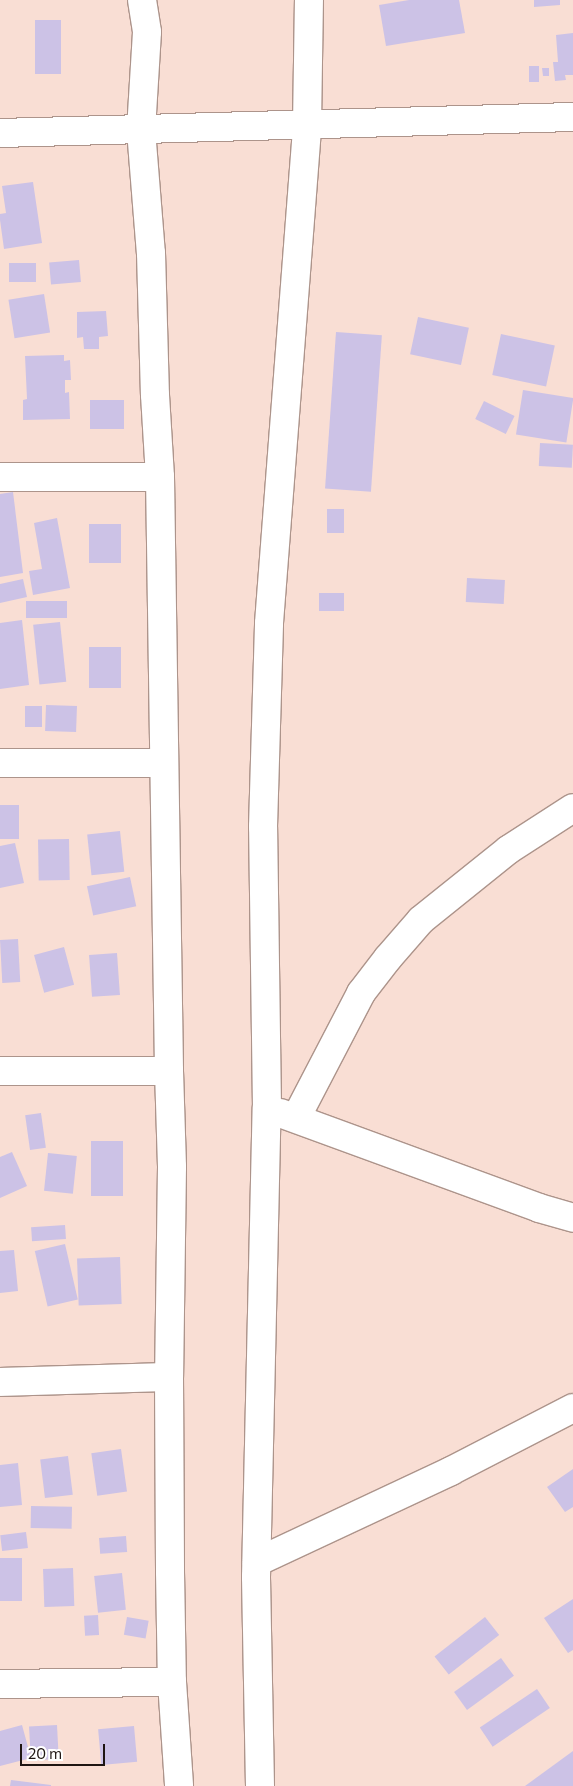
<!DOCTYPE html>
<style>
body{margin:0}
#map{position:relative;width:573px;height:1786px;overflow:hidden;background:#f9ded4;font-family:Commissioner,sans-serif}
div>[style]{position:absolute}
[style*='--x']{left:calc(var(--x)*1px);top:calc(var(--y)*1px);width:calc(var(--w)*1px);rotate:calc(var(--a)*1deg)}
.building>*{inset:0;background:#ccc2e6;transform-origin:0 0}
.roads{filter:drop-shadow(1px 0 #ad948b) drop-shadow(-1px 0 #ad948b) drop-shadow(0 1px #ad948b) drop-shadow(0 -1px #ad948b)}
.street>*{height:28px;margin:-14px;padding:0 14px;transform-origin:14px;border-radius:14px;background:#fff}
.secondary>*{height:28px;margin:-14px;padding:0 14px;transform-origin:14px;border-radius:14px;background:#fff}
span{translate:-50% -50%;white-space:nowrap;text-align:center;line-height:1.15;-webkit-text-stroke:5px #fff;paint-order:stroke}
.scale{position:absolute;left:20px;top:1744px;width:85px;height:22px;box-sizing:border-box;border:2px solid #1e1512;border-top:0;padding-left:6px;font-size:15px;line-height:18px;white-space:nowrap;color:#1e1512;-webkit-text-stroke:4px #fff;paint-order:stroke}
</style>
<div id="map">
<div class="building">
<i style="clip-path:polygon(409px 0,459px 0,465px 33px,386px 46px,379px 5px)"></i>
<i style="clip-path:polygon(534px 0,560px 0,560px 5px,534px 7px)"></i>
<i style="left:35px;top:20px;width:26px;height:54px"></i>
<i style="clip-path:polygon(573px 33px,573px 75px,565px 75px,566px 80px,555px 81px,553px 62px,558px 62px,556px 35px)"></i>
<i style="left:529px;top:66px;width:10px;height:16px"></i>
<i style="clip-path:polygon(542px 68px,549px 68px,549px 76px,543px 76px)"></i>
<i style="clip-path:polygon(33px 182px,42px 243px,4px 249px,0 220px,0 214px,6px 213px,2px 186px)"></i>
<i style="left:79px;top:260px;width:22px;height:30px;rotate:85deg"></i>
<i style="left:9px;top:263px;width:27px;height:19px"></i>
<i style="left:44px;top:294px;width:39px;height:36px;rotate:81deg"></i>
<i style="clip-path:polygon(106px 311px,108px 336px,99px 337px,99px 349px,84px 349px,83px 337px,77px 338px,77px 312px)"></i>
<i style="left:418px;top:317px;width:52px;height:38px;rotate:12deg"></i>
<i style="left:336px;top:332px;width:46px;height:157px;rotate:4deg"></i>
<i style="left:501px;top:334px;width:55px;height:42px;rotate:12deg"></i>
<i style="clip-path:polygon(64px 355px,64px 361px,70px 360px,71px 380px,65px 380px,65px 393px,69px 392px,70px 419px,23px 420px,23px 400px,27px 399px,25px 356px)"></i>
<i style="left:523px;top:390px;width:51px;height:45px;rotate:9deg"></i>
<i style="left:90px;top:400px;width:34px;height:29px"></i>
<i style="left:484px;top:401px;width:34px;height:20px;rotate:26deg"></i>
<i style="left:540px;top:443px;width:33px;height:23px;rotate:3deg"></i>
<i style="clip-path:polygon(13px 492px,23px 573px,0 577px,0 494px)"></i>
<i style="left:327px;top:509px;width:17px;height:24px"></i>
<i style="clip-path:polygon(57px 518px,70px 588px,33px 595px,29px 571px,42px 569px,34px 523px)"></i>
<i style="left:89px;top:524px;width:32px;height:39px"></i>
<i style="left:467px;top:578px;width:38px;height:24px;rotate:3deg"></i>
<i style="clip-path:polygon(23px 579px,27px 597px,0 603px,0 584px)"></i>
<i style="left:319px;top:593px;width:25px;height:18px"></i>
<i style="left:67px;top:601px;width:17px;height:41px;rotate:90deg"></i>
<i style="clip-path:polygon(22px 620px,29px 685px,0 689px,0 623px)"></i>
<i style="left:60px;top:622px;width:60px;height:27px;rotate:84deg"></i>
<i style="left:89px;top:647px;width:32px;height:41px"></i>
<i style="left:46px;top:705px;width:31px;height:26px;rotate:2deg"></i>
<i style="left:25px;top:706px;width:17px;height:21px"></i>
<i style="left:0;top:805px;width:19px;height:34px"></i>
<i style="left:120px;top:831px;width:41px;height:33px;rotate:84deg"></i>
<i style="left:69px;top:839px;width:41px;height:31px;rotate:89deg"></i>
<i style="clip-path:polygon(15px 843px,24px 883px,0 888px,0 846px)"></i>
<i style="left:130px;top:877px;width:30px;height:44px;rotate:78deg"></i>
<i style="left:18px;top:939px;width:43px;height:18px;rotate:87deg"></i>
<i style="left:64px;top:947px;width:39px;height:31px;rotate:75deg"></i>
<i style="left:117px;top:953px;width:42px;height:28px;rotate:86deg"></i>
<i style="left:41px;top:1113px;width:35px;height:16px;rotate:82deg"></i>
<i style="left:123px;top:1141px;width:55px;height:32px;rotate:90deg"></i>
<i style="clip-path:polygon(12px 1152px,27px 1186px,0 1198px,0 1157px)"></i>
<i style="left:48px;top:1153px;width:29px;height:38px;rotate:6deg"></i>
<i style="left:65px;top:1225px;width:14px;height:34px;rotate:86deg"></i>
<i style="left:65px;top:1244px;width:57px;height:31px;rotate:77deg"></i>
<i style="clip-path:polygon(14px 1250px,18px 1291px,0 1293px,0 1251px)"></i>
<i style="left:120px;top:1257px;width:47px;height:43px;rotate:88deg"></i>
<i style="left:121px;top:1449px;width:43px;height:30px;rotate:82deg"></i>
<i style="left:68px;top:1456px;width:39px;height:28px;rotate:83deg"></i>
<i style="clip-path:polygon(18px 1463px,22px 1505px,0 1507px,0 1465px)"></i>
<i style="clip-path:polygon(573px 1469px,573px 1507px,565px 1512px,547px 1487px)"></i>
<i style="left:31px;top:1506px;width:41px;height:22px;rotate:1deg"></i>
<i style="left:26px;top:1532px;width:16px;height:26px;rotate:83deg"></i>
<i style="left:126px;top:1536px;width:16px;height:27px;rotate:86deg"></i>
<i style="left:0;top:1558px;width:22px;height:43px"></i>
<i style="left:73px;top:1568px;width:38px;height:30px;rotate:88deg"></i>
<i style="left:122px;top:1573px;width:37px;height:28px;rotate:84deg"></i>
<i style="clip-path:polygon(573px 1599px,573px 1650px,568px 1653px,544px 1618px)"></i>
<i style="left:98px;top:1615px;width:20px;height:14px;rotate:87deg"></i>
<i style="left:127px;top:1617px;width:22px;height:18px;rotate:10deg"></i>
<i style="left:485px;top:1617px;width:23px;height:64px;rotate:52deg"></i>
<i style="left:501px;top:1658px;width:22px;height:58px;rotate:54deg"></i>
<i style="left:537px;top:1689px;width:23px;height:69px;rotate:56deg"></i>
<i style="clip-path:polygon(22px 1725px,31px 1758px,0 1766px,0 1731px)"></i>
<i style="left:57px;top:1725px;width:34px;height:28px;rotate:87deg"></i>
<i style="left:134px;top:1726px;width:36px;height:36px;rotate:85deg"></i>
<i style="clip-path:polygon(573px 1751px,573px 1786px,525px 1786px)"></i>
<i style="clip-path:polygon(11px 1780px,51px 1785px,51px 1786px,10px 1786px)"></i>
</div>
<div class="roads">
<div class="street">
<i style="--x:142;--y:0;--w:32;--a:81"></i>
<i style="--x:147;--y:32;--w:98;--a:93.5"></i>
<i style="--x:141;--y:130;--w:123;--a:85.4"></i>
<i style="--x:151;--y:253;--w:142;--a:88.4"></i>
<i style="--x:155;--y:395;--w:82;--a:86.5"></i>
<i style="--x:160;--y:477;--w:594;--a:89.13"></i>
<i style="--x:169;--y:1071;--w:96;--a:88.2"></i>
<i style="--x:172;--y:1167;--w:210;--a:90.8"></i>
<i style="--x:169;--y:1377;--w:195;--a:89.7"></i>
<i style="--x:170;--y:1572;--w:110;--a:89"></i>
<i style="--x:172;--y:1682;--w:104;--a:86.1"></i>
<i style="--x:0;--y:477;--w:160;--a:0"></i>
<i style="--x:0;--y:763;--w:164;--a:0"></i>
<i style="--x:0;--y:1071;--w:169;--a:0"></i>
<i style="--x:280;--y:1113;--w:276;--a:20.1"></i>
<i style="--x:539;--y:1208;--w:35;--a:16"></i>
<i style="--x:296;--y:1118;--w:141;--a:-62.5"></i>
<i style="--x:361;--y:993;--w:44;--a:-52.4"></i>
<i style="--x:388;--y:958;--w:50;--a:-49"></i>
<i style="--x:421;--y:920;--w:112;--a:-38.8"></i>
<i style="--x:508;--y:850;--w:77;--a:-32.9"></i>
<i style="--x:0;--y:1382;--w:169;--a:-1.7"></i>
<i style="--x:257;--y:1562;--w:214;--a:-25.1"></i>
<i style="--x:451;--y:1471;--w:137;--a:-27.3"></i>
<i style="--x:0;--y:1684;--w:172;--a:-0.7"></i>
<i style="--x:260;--y:1786;--w:209;--a:-91.1"></i>
<i style="--x:256;--y:1577;--w:469;--a:-88.7"></i>
<i style="--x:267;--y:1108;--w:281;--a:-90.8"></i>
<i style="--x:263;--y:827;--w:204;--a:-88.3"></i>
<i style="--x:269;--y:623;--w:499;--a:-85.6"></i>
<i style="--x:307;--y:125;--w:125;--a:-89.1"></i>
</div>
<div class="secondary">
<i style="--x:0;--y:133;--w:573;--a:-1.6"></i>
</div>
</div>
<div class="scale">20 m</div>
</div>
